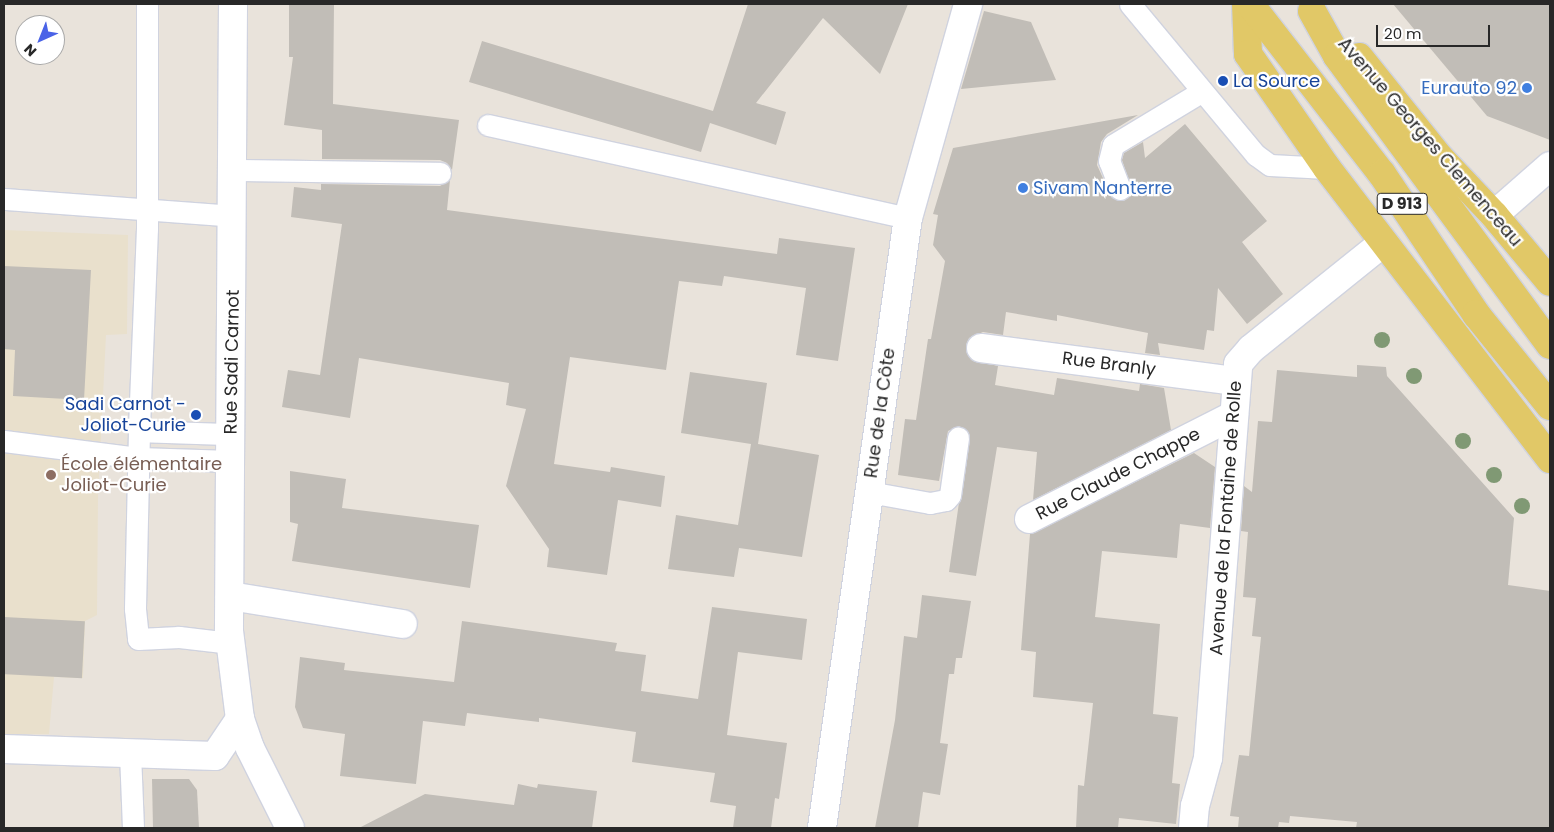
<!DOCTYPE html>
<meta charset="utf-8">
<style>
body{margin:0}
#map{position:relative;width:1554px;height:832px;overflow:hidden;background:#e9e3db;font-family:Poppins,sans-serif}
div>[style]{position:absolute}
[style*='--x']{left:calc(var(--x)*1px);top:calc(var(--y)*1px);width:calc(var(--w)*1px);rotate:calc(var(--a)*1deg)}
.education>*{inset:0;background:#e9e0cc}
.building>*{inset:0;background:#c1bdb7;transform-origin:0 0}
.roads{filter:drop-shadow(1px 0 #d0d3df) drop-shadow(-1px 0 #d0d3df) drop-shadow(0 1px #d0d3df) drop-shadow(0 -1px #d0d3df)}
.lane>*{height:21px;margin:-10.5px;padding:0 10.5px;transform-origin:10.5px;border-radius:10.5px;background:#fff}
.street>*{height:28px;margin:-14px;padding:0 14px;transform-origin:14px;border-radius:14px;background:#fff}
.primary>*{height:28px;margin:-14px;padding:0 14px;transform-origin:14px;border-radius:14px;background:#e1c867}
.trees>*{width:16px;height:16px;margin:-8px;border-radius:50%;background:#809974}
.dots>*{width:14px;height:14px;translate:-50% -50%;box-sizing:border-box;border:2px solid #fff;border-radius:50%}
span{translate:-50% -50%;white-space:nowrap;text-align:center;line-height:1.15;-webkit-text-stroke:4.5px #fff;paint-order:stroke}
.shield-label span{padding:1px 4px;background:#fff;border:1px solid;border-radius:4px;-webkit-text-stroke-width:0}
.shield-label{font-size:16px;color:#282828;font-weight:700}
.transit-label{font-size:18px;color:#164399}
.left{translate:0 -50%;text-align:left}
.right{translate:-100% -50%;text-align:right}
.shop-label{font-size:18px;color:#366cbe}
.street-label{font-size:18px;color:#282828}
.education-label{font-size:18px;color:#785e54}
.frame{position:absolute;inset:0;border:5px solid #282828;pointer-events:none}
.north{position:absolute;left:15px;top:15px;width:50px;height:50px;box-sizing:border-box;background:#fff;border:1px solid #a9a9a9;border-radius:50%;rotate:224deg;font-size:14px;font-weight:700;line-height:20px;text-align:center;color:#282828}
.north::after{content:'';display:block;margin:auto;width:18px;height:22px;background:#4a63e7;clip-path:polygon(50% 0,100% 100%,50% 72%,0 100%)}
.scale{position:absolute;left:1376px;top:25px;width:114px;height:22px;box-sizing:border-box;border:2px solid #282828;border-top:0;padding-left:6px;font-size:15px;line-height:18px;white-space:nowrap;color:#282828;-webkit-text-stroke:4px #fff;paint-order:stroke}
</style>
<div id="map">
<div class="education">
<i style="clip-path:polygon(4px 230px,128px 235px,127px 334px,106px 335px,98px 496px,97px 615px,85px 621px,83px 678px,54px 677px,49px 734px,4px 734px)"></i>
</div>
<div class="building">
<i style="clip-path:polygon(289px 4px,334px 4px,333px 104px,459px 120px,452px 170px,447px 163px,440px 160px,322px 159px,322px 130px,284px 125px,293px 57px,289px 57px)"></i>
<i style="clip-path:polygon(748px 4px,908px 4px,880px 74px,823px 18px,756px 103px,786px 112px,776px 145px,710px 123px,701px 152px,469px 82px,482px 41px,713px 111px)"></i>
<i style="clip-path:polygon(1393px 4px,1550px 4px,1550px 140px,1487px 116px)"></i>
<i style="clip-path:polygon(984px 11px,1031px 22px,1056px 80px,961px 89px)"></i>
<i style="clip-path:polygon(1138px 115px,1107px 134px,1101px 142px,1097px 165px,1112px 198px,1124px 201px,1132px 191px,1122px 160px,1124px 153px,1143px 142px,1145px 158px,1185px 124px,1267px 221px,1242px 242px,1283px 294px,1247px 324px,1218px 288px,1214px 331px,1207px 330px,1204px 350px,1158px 343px,1160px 355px,1145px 353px,1148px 333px,1057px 315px,1057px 321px,1006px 312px,1003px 335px,983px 332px,969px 338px,966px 346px,971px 360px,998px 366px,995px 385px,1054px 395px,1057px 378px,1139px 391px,1140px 384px,1164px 388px,1171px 430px,1033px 500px,1037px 452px,997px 447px,976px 576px,949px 572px,969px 433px,959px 426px,948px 431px,939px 481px,898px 475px,905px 419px,916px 420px,928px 339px,931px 339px,945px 261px,933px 245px,938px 215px,933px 214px,953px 148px)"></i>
<i style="clip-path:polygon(450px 180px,447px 210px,777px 254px,779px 238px,855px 248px,838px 361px,796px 355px,806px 288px,724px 276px,722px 286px,679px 281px,666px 370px,570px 357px,554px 464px,610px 472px,611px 467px,665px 476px,661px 507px,618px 500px,607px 575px,547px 567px,549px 549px,506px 486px,526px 409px,506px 405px,509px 383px,359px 358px,350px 418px,282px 407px,288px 370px,320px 375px,342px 224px,291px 217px,294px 187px,321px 190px,321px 184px,440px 186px)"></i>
<i style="clip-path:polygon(4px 266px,91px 270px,84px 400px,13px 396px,15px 350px,4px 349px)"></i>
<i style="clip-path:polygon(1357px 365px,1386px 367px,1387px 376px,1514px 518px,1508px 585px,1550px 591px,1550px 828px,1356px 828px,1357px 822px,1290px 816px,1289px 823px,1279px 822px,1278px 828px,1238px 828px,1239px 817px,1230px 816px,1239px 755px,1249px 756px,1261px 637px,1252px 636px,1256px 598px,1243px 597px,1248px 532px,1241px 531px,1244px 486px,1252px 492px,1258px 421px,1272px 422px,1277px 370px,1357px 377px)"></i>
<i style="clip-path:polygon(690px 372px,767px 383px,758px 444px,819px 455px,802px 557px,739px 548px,734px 577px,668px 569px,676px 515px,738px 525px,751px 444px,681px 433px)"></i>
<i style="clip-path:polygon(1194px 453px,1215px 467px,1210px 528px,1180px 524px,1177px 558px,1102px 551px,1095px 617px,1160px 624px,1153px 714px,1178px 717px,1172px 783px,1180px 784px,1176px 824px,1119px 818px,1118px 828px,1076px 828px,1078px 785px,1084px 786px,1093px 703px,1033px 697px,1036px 652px,1021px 650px,1030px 534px)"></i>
<i style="clip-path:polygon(290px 471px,346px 479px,342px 508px,479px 525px,470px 588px,292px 561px,298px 524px,290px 522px)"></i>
<i style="clip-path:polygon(922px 595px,971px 601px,962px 658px,956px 658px,954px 674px,949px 674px,940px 743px,948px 744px,940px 795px,923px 792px,918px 828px,875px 828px,895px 720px,904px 636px,917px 638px)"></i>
<i style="clip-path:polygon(712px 607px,807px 619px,802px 660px,738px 652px,727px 735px,787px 743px,779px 799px,775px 798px,771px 828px,733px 828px,736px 806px,710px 802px,715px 773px,632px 762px,636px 732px,539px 718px,539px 722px,467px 713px,465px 726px,423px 721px,416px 784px,340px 776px,345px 734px,303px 728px,295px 707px,300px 657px,345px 663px,344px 670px,454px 682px,462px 621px,617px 643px,615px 651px,646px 655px,641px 691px,698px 699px)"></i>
<i style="left:4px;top:617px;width:81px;height:57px;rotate:3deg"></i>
<i style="clip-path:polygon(152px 779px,189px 779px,197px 790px,199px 828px,153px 828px)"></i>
<i style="clip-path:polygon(518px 784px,537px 788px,538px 784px,597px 791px,592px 828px,359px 828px,425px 794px,514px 805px)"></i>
</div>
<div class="roads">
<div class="lane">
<i style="--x:147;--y:4;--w:224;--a:90"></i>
<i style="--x:147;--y:228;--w:203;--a:92.3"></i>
<i style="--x:139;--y:431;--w:92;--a:1.9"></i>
<i style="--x:1130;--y:4;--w:197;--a:50.2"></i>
<i style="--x:1256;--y:155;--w:17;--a:36"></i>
<i style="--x:1270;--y:165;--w:57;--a:3"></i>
<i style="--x:488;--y:125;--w:430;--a:12.5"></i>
<i style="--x:233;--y:170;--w:207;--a:0.8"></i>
<i style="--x:1120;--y:189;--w:30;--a:-111"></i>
<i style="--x:1109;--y:161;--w:16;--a:-76"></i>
<i style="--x:1113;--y:145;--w:103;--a:-31.1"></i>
<i style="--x:4;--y:199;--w:230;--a:4.2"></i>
<i style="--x:139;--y:431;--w:178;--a:91.3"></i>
<i style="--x:135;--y:609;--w:30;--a:84"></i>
<i style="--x:138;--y:639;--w:41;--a:-2.8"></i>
<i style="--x:179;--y:637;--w:51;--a:6.7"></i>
<i style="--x:4;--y:441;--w:135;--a:7.2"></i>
<i style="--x:138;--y:458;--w:93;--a:1.8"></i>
<i style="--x:869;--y:492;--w:62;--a:10.2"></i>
<i style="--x:930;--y:503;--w:16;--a:-11"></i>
<i style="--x:946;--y:500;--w:6;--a:-51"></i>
<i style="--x:950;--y:495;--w:58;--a:-82"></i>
<i style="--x:130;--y:753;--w:75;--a:87.7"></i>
</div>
<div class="street">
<i style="--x:233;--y:4;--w:627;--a:90.37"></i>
<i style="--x:229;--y:631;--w:89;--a:82.9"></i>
<i style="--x:240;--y:719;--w:31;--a:71"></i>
<i style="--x:250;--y:748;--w:89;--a:63.4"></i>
<i style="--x:1494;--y:215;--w:74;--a:-41.2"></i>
<i style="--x:981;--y:348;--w:257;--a:7.4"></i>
<i style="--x:1029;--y:519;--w:230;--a:-26.9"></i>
<i style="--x:230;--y:596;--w:175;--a:9.2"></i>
<i style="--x:4;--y:749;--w:211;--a:1.9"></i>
<i style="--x:215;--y:756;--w:45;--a:-56"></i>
<i style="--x:822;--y:828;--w:616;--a:-81.98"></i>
<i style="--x:908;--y:218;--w:222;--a:-74.3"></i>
<i style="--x:1193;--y:828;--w:22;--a:-85"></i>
<i style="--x:1195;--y:806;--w:50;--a:-74.8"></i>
<i style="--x:1208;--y:758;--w:395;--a:-85.6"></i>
<i style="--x:1238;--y:364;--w:20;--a:-49"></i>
<i style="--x:1251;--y:349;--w:169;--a:-38.8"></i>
</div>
<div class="primary">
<i style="--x:1246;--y:4;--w:50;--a:87.7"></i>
<i style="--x:1248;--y:54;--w:139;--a:55.3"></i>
<i style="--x:1327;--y:168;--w:367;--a:52.5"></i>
<i style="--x:1250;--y:4;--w:215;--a:52.2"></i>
<i style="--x:1382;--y:174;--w:169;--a:56.1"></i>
<i style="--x:1476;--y:314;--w:118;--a:51.2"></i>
<i style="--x:1312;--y:11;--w:51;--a:60.9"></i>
<i style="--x:1337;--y:56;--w:359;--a:53.6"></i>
<i style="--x:1359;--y:57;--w:129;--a:51.3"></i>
<i style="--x:1440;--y:158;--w:79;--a:46.5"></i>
<i style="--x:1494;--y:215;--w:87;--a:50.1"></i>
</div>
</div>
<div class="trees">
<i style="left:1382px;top:340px"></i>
<i style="left:1414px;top:376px"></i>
<i style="left:1463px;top:441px"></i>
<i style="left:1494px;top:475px"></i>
<i style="left:1522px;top:506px"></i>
</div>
<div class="dots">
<i style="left:1223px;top:81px;background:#1a4fb4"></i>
<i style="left:1527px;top:88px;background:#3f7fe0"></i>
<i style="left:1023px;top:188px;background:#3f7fe0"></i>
<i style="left:196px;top:415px;background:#1a4fb4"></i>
<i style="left:51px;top:475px;background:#8d6e63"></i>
</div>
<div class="shield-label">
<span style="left:1402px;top:204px">D 913</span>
</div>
<div class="transit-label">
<span class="left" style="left:1233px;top:81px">La Source</span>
<span class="right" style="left:186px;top:415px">Sadi Carnot -<br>Joliot-Curie</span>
</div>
<div class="shop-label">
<span class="right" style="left:1517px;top:88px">Eurauto 92</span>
<span class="left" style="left:1033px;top:188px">Sivam Nanterre</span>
</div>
<div class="street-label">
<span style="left:1430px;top:142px;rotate:49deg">Avenue Georges Clemenceau</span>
<span style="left:232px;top:362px;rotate:-89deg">Rue Sadi Carnot</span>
<span style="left:1109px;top:364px;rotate:7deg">Rue Branly</span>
<span style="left:880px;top:413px;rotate:-82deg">Rue de la Côte</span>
<span style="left:1118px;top:474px;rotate:-27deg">Rue Claude Chappe</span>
<span style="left:1226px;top:518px;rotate:-86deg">Avenue de la Fontaine de Rolle</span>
</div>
<div class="education-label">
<span class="left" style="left:61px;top:475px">École élémentaire<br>Joliot-Curie</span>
</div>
<div class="frame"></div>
<div class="north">N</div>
<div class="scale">20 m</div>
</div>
